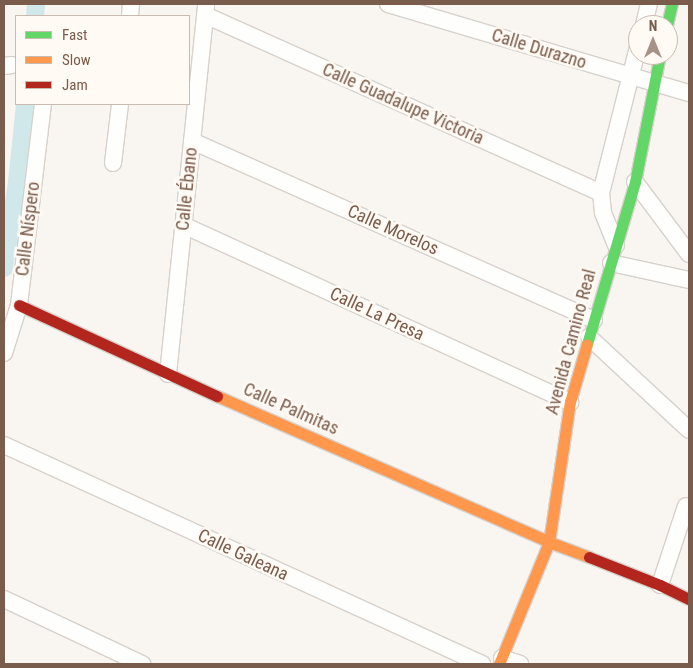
<!DOCTYPE html>
<meta charset="utf-8">
<style>
body{margin:0}
#map{position:relative;width:693px;height:668px;overflow:hidden;background:#f9f5f0;font-family:"Roboto Condensed",sans-serif}
div>[style]{position:absolute}
[style*='--x']{left:calc(var(--x)*1px);top:calc(var(--y)*1px);width:calc(var(--w)*1px);rotate:calc(var(--a)*1deg)}
.canal>*{height:18px;margin:-9px;padding:0 9px;transform-origin:9px;border-radius:9px;background:#d0e8ea}
.roads{filter:drop-shadow(1px 0 #d7d1cb) drop-shadow(-1px 0 #d7d1cb) drop-shadow(0 1px #d7d1cb) drop-shadow(0 -1px #d7d1cb)}
.street>*{height:16px;margin:-8px;padding:0 8px;transform-origin:8px;border-radius:8px;background:#fefefd}
.fast>*{height:11px;margin:-5.5px;padding:0 5.5px;transform-origin:5.5px;border-radius:5.5px;background:#63d668}
.slow>*{height:11px;margin:-5.5px;padding:0 5.5px;transform-origin:5.5px;border-radius:5.5px;background:#ff974d}
.jam>*{height:11px;margin:-5.5px;padding:0 5.5px;transform-origin:5.5px;border-radius:5.5px;background:#b3261e}
span{translate:-50% -50%;white-space:nowrap;text-align:center;line-height:1.15;-webkit-text-stroke:5px #fffaf3;paint-order:stroke}
.street-label{font-size:18px;color:#7a5c4d}
.frame{position:absolute;inset:0;border:5px solid #7a5c4d;pointer-events:none}
.legend{position:absolute;left:15px;top:15px;width:175px;height:90px;box-sizing:border-box;background:#fffaf3;border:1px solid #cabbb1;margin:0;padding:6px 9px;list-style:none;font-size:15px;color:#7a5c4d}
.legend li{display:flex;align-items:center;gap:10px;height:25px}
.legend b{width:25px;border:1px solid #cabbb1}
.north{position:absolute;left:628px;top:15px;width:50px;height:50px;box-sizing:border-box;background:#fffaf3;border:1px solid #cabbb1;border-radius:50%;rotate:0deg;font-size:14px;font-weight:700;line-height:20px;text-align:center;color:#7a5c4d}
.north::after{content:'';display:block;margin:auto;width:18px;height:22px;background:#a69286;clip-path:polygon(50% 0,100% 100%,50% 72%,0 100%)}
</style>
<div id="map">
<div class="canal">
<i style="--x:35;--y:16;--w:12;--a:-85"></i>
<i style="--x:4;--y:268;--w:87;--a:-81.4"></i>
<i style="--x:17;--y:182;--w:78;--a:-84.1"></i>
</div>
<div class="roads">
<div class="street">
<i style="--x:388;--y:4;--w:314;--a:16.5"></i>
<i style="--x:205;--y:15;--w:434;--a:24.2"></i>
<i style="--x:130;--y:16;--w:12;--a:-85"></i>
<i style="--x:644;--y:25;--w:22;--a:-77"></i>
<i style="--x:4;--y:66;--w:8;--a:-7"></i>
<i style="--x:192;--y:141;--w:440;--a:24"></i>
<i style="--x:113;--y:163;--w:59;--a:-83.2"></i>
<i style="--x:635;--y:182;--w:90;--a:53.1"></i>
<i style="--x:183;--y:225;--w:426;--a:24.6"></i>
<i style="--x:616;--y:245;--w:35;--a:-112"></i>
<i style="--x:603;--y:212;--w:19;--a:-96"></i>
<i style="--x:601;--y:193;--w:151;--a:-75.8"></i>
<i style="--x:611;--y:263;--w:80;--a:12.3"></i>
<i style="--x:589;--y:337;--w:137;--a:42.9"></i>
<i style="--x:4;--y:353;--w:50;--a:-72.6"></i>
<i style="--x:19;--y:305;--w:202;--a:-83.2"></i>
<i style="--x:168;--y:374;--w:370;--a:-84.1"></i>
<i style="--x:4;--y:445;--w:526;--a:24.62"></i>
<i style="--x:660;--y:585;--w:83;--a:-71.8"></i>
<i style="--x:4;--y:599;--w:153;--a:25.2"></i>
<i style="--x:502;--y:658;--w:19;--a:18"></i>
</div>
<div class="fast">
<i style="--x:667;--y:25;--w:22;--a:-77"></i>
<i style="--x:587;--y:344;--w:169;--a:-73.5"></i>
<i style="--x:635;--y:182;--w:129;--a:-78.9"></i>
</div>
<div class="slow">
<i style="--x:217;--y:396;--w:363;--a:23.7"></i>
<i style="--x:549;--y:542;--w:43;--a:20.6"></i>
<i style="--x:499;--y:664;--w:132;--a:-67.7"></i>
<i style="--x:549;--y:542;--w:142;--a:-81.5"></i>
<i style="--x:570;--y:402;--w:60;--a:-73.7"></i>
</div>
<div class="jam">
<i style="--x:19;--y:305;--w:218;--a:24.7"></i>
<i style="--x:589;--y:557;--w:76;--a:21.5"></i>
<i style="--x:660;--y:585;--w:32;--a:26"></i>
</div>
</div>
<div class="street-label">
<span style="left:539px;top:49px;rotate:17deg">Calle Durazno</span>
<span style="left:403px;top:104px;rotate:24deg">Calle Guadalupe Victoria</span>
<span style="left:187px;top:189px;rotate:-84deg">Calle Ébano</span>
<span style="left:28px;top:229px;rotate:-83deg">Calle Níspero</span>
<span style="left:393px;top:230px;rotate:24deg">Calle Morelos</span>
<span style="left:377px;top:314px;rotate:25deg">Calle La Presa</span>
<span style="left:571px;top:342px;rotate:-75deg">Avenida Camino Real</span>
<span style="left:291px;top:409px;rotate:24deg">Calle Palmitas</span>
<span style="left:243px;top:555px;rotate:25deg">Calle Galeana</span>
</div>
<div class="frame"></div>
<ul class="legend">
<li><b style="height:6px;background:#63d668"></b>Fast</li>
<li><b style="height:6px;background:#ff974d"></b>Slow</li>
<li><b style="height:6px;background:#b3261e"></b>Jam</li>
</ul>
<div class="north">N</div>
</div>
